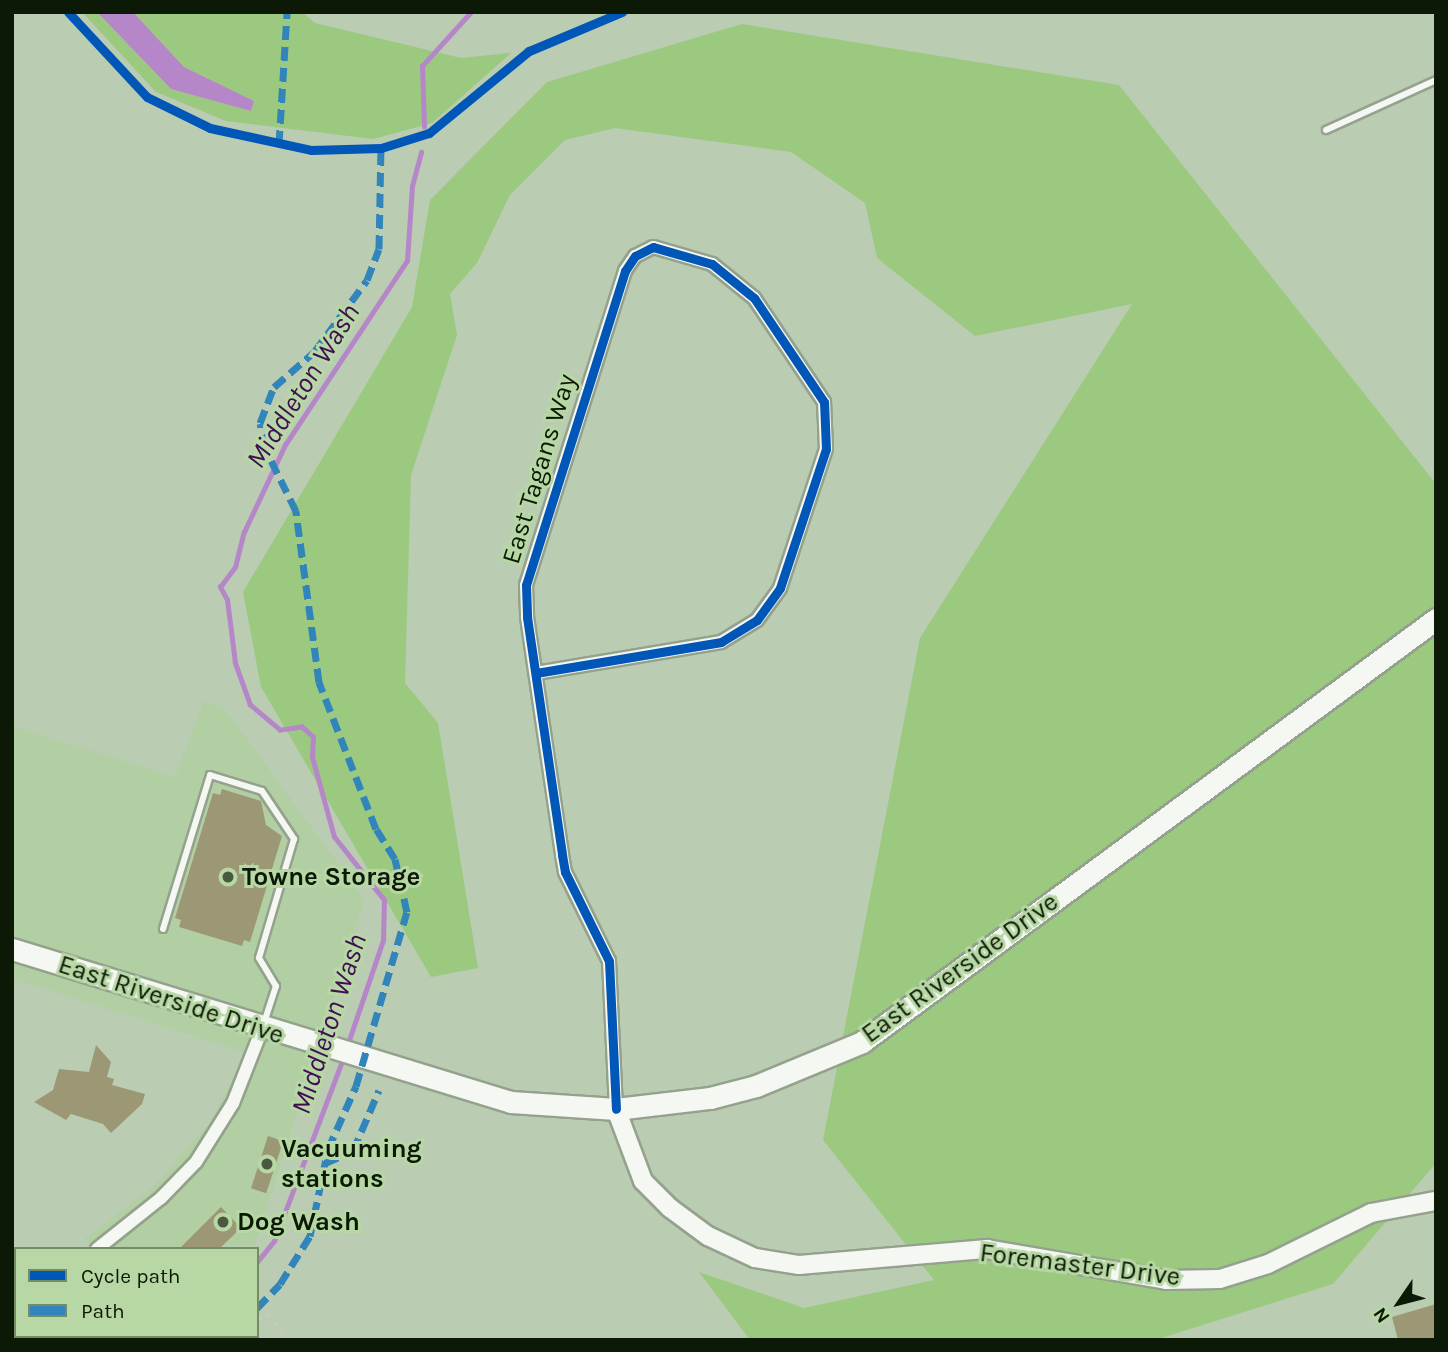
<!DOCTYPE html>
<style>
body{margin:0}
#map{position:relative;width:1448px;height:1352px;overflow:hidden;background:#baccb1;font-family:Karla,sans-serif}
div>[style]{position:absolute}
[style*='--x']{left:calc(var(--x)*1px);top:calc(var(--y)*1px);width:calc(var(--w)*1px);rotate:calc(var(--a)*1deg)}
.built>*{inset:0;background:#b2cfa3}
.green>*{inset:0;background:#9cc980}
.water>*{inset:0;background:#b587c8}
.stream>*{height:4.5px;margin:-2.25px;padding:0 2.25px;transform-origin:2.25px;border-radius:2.25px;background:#b587c8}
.building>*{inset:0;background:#9c9876;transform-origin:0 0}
.path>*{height:2.5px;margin-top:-1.25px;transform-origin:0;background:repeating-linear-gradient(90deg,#c5cac2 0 5px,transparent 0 10px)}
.roads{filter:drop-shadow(2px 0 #94a28d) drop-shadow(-2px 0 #94a28d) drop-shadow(0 2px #94a28d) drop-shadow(0 -2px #94a28d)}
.service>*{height:6px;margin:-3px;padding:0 3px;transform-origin:3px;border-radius:3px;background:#f5f7f3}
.minor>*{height:12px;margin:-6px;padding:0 6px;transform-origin:6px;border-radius:6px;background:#f5f7f3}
.secondary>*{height:18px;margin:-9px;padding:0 9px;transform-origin:9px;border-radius:9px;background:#f5f7f3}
.primary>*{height:21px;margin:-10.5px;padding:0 10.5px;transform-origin:10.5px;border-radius:10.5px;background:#f5f7f3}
.quiet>*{height:7px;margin-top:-3.5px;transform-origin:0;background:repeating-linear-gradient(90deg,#3285ba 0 14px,transparent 0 21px)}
.cycleway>*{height:9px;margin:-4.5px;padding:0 4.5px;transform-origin:4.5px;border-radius:4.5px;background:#0057b8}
.dots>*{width:19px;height:19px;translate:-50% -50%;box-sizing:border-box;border:4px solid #b7d8a5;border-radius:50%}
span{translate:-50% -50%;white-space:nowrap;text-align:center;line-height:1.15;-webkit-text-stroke:6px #b7d8a5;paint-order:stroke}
.street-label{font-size:26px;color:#0d1907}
.poi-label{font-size:26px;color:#0d1907;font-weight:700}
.left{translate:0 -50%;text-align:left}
.water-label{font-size:28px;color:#3f0f52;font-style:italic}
.frame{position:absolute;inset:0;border:14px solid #0d1907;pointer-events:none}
.legend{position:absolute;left:14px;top:1247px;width:245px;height:91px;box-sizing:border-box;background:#b7d8a5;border:2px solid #738c66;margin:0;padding:9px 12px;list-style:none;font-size:21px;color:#0d1907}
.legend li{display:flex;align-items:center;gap:14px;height:35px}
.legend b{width:35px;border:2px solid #738c66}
.north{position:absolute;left:1364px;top:1268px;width:70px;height:70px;-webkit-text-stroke:5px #b7d8a5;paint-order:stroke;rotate:235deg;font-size:19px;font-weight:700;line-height:28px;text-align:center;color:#0d1907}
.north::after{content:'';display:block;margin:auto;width:24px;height:32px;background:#0d1907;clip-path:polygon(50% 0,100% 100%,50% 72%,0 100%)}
</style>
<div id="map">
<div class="built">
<i style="clip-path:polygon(204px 701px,225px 709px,364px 899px,255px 1245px,92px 1249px,85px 1238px,152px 1188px,210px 1123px,247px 1053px,12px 978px,12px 726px,175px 777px)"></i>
</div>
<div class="green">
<i style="clip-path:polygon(82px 12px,97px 12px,171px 89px,251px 111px,254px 101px,184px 67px,133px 12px,302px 12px,315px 23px,461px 58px,511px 53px,432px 123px,373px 139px,226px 121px,156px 92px)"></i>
<i style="clip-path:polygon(742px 24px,1119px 85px,1436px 484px,1436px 1163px,1333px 1284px,1155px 1340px,750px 1340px,699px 1272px,804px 1308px,934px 1280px,823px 1140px,920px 638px,1132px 304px,975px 336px,877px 258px,865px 203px,791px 152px,615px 128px,565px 140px,510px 195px,477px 263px,450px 294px,457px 335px,411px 475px,405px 683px,438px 723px,478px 968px,431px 977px,261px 687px,243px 592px,412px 307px,430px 200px,547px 82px)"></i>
</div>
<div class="water">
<i style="clip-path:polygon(97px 12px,133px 12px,184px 67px,254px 101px,251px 111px,171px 89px)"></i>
</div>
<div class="stream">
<i style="--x:424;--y:127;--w:61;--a:-91.9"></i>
<i style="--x:422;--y:66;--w:73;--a:-47.8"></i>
<i style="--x:347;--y:1046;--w:112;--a:-71.2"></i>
<i style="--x:383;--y:940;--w:40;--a:-88.6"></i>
<i style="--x:384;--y:900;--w:80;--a:-128.4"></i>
<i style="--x:334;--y:837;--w:83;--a:-105.4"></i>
<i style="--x:312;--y:757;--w:20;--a:-87"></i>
<i style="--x:313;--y:737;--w:15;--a:-138"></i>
<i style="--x:302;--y:727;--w:22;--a:172"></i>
<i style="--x:280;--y:730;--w:39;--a:-140"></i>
<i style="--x:250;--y:705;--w:45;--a:-109.7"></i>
<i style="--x:235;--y:663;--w:64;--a:-97.2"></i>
<i style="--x:227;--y:600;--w:15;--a:-118"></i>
<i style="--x:220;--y:587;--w:25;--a:-53"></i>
<i style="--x:235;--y:567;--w:36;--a:-76"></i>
<i style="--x:244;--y:532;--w:96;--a:-64.8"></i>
<i style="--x:285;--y:445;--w:221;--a:-56.5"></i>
<i style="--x:407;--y:261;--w:75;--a:-86.2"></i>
<i style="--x:412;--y:186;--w:35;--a:-75"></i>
<i style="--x:257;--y:1262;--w:27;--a:-51"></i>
<i style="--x:274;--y:1241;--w:196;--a:-69.3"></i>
<i style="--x:48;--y:1340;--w:7;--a:-34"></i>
</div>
<div class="building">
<i style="clip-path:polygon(222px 789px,261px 801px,266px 825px,282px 836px,250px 942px,244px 940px,242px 946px,179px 927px,181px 920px,175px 918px,213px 793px,220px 795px)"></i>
<i style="clip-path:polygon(96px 1045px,111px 1062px,107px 1077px,114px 1079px,112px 1085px,145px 1094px,142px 1104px,111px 1133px,103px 1124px,71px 1114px,66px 1120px,34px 1102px,53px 1090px,59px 1069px,89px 1072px)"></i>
<i style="left:268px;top:1136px;width:16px;height:55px;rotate:18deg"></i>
<i style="clip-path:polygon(221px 1207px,241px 1228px,219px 1249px,179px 1249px)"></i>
<i style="clip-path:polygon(1436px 1304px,1436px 1340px,1398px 1340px,1392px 1317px)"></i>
</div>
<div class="path">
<i style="--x:257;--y:1320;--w:13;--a:-32"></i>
<i style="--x:268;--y:1313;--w:24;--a:52"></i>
</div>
<div class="roads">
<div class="service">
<i style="--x:1326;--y:130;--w:121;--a:-24.4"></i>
<i style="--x:163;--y:929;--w:161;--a:-73"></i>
<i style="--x:210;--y:775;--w:54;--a:17.1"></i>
<i style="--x:262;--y:791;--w:58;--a:56.3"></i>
<i style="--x:294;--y:839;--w:124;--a:106.4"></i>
<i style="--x:259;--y:958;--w:33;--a:59"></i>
<i style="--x:276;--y:986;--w:40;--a:108"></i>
</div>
<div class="minor">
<i style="--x:536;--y:673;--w:188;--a:-9.5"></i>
<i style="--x:721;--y:642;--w:42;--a:-31.4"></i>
<i style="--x:757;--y:620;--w:39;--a:-54"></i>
<i style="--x:780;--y:588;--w:146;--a:-71.7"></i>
<i style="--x:826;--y:449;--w:47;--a:-92.4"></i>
<i style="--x:824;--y:402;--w:125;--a:-123.9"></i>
<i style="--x:754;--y:298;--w:54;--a:-141"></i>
<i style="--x:712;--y:264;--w:61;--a:-163.9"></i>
<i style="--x:653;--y:247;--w:20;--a:153"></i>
<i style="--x:635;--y:256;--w:18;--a:124"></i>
<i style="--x:625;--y:271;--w:329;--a:107.5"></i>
<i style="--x:526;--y:585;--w:32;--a:88"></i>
<i style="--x:527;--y:617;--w:241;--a:81.6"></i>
<i style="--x:562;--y:855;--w:17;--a:80"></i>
<i style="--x:565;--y:872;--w:99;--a:63.7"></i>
<i style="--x:609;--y:961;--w:148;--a:87.3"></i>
<i style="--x:97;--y:1249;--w:82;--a:-38.6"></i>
<i style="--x:161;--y:1198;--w:50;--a:-45.8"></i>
<i style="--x:196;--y:1162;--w:70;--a:-57.9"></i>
<i style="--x:233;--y:1103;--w:79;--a:-68.6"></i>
<i style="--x:12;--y:1309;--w:5;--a:-37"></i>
</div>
<div class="secondary">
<i style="--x:616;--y:1109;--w:77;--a:69.4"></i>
<i style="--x:643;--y:1181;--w:38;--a:45"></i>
<i style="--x:670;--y:1208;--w:47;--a:36.4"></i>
<i style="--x:708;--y:1236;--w:52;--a:25.1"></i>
<i style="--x:755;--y:1258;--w:45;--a:9"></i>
<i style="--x:799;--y:1265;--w:189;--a:-4.9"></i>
<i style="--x:987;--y:1249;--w:182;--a:9.8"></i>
<i style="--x:1166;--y:1280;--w:54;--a:-1.1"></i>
<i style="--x:1220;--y:1279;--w:50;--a:-17.4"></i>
<i style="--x:1268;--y:1264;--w:115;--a:-26.3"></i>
<i style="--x:1371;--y:1213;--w:66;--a:-10.5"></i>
</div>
<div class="primary">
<i style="--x:12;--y:949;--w:522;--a:17.05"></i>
<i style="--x:511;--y:1102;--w:105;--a:3.8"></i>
<i style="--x:616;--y:1109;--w:95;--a:-6.7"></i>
<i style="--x:710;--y:1098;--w:48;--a:-14.6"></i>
<i style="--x:756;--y:1086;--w:115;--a:-22.5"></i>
<i style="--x:862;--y:1042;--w:713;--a:-36.39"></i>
</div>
</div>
<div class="quiet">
<i style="--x:279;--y:144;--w:132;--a:-86.5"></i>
<i style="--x:325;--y:1163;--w:30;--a:-23"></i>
<i style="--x:353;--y:1151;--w:66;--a:-66.9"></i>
<i style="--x:257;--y:1308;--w:33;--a:-46"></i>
<i style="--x:280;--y:1284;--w:57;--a:-58"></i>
<i style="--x:310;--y:1236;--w:89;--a:-78.3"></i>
<i style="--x:328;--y:1149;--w:69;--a:-66"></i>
<i style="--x:356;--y:1086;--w:181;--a:-73.7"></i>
<i style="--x:407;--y:912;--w:54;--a:-102.8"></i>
<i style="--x:395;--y:859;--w:36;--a:-122"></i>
<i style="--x:376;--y:829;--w:158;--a:-111.2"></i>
<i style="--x:319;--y:682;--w:173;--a:-97.7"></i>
<i style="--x:296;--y:511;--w:70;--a:-116.2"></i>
<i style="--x:265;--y:448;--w:25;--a:-101"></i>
<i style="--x:260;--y:423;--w:39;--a:-69"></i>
<i style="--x:274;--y:387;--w:53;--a:-41.2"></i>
<i style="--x:314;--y:352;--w:89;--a:-53.6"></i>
<i style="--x:367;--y:280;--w:33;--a:-69"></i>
<i style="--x:379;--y:249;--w:101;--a:-88.9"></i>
<i style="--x:148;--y:1336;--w:3;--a:0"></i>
<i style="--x:72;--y:1340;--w:10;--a:-24"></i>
</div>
<div class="cycleway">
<i style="--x:68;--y:12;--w:116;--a:47.1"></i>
<i style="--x:147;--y:97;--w:70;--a:26.2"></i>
<i style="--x:210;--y:128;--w:103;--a:12.3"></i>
<i style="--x:311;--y:150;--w:70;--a:-1.6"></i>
<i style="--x:381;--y:148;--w:50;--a:-17.4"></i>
<i style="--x:429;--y:133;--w:129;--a:-39.4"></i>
<i style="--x:529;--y:51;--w:101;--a:-22.8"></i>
<i style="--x:536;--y:673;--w:188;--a:-9.5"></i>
<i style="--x:721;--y:642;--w:42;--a:-31.4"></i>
<i style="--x:757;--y:620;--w:39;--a:-54"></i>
<i style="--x:780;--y:588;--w:146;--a:-71.7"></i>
<i style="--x:826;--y:449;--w:47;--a:-92.4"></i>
<i style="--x:824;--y:402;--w:125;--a:-123.9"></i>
<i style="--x:754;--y:298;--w:54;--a:-141"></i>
<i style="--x:712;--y:264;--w:61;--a:-163.9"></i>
<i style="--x:653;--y:247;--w:20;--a:153"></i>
<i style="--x:635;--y:256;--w:18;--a:124"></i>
<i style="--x:625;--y:271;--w:329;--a:107.5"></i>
<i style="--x:526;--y:585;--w:32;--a:88"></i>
<i style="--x:527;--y:617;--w:241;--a:81.6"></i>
<i style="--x:562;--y:855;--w:17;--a:80"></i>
<i style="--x:565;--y:872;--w:99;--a:63.7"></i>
<i style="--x:609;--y:961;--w:148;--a:87.3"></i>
</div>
<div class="dots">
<i style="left:228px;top:877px;background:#4a5842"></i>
<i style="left:267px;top:1164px;background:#4a5842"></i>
<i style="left:223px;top:1222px;background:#4a5842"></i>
</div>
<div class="street-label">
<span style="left:539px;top:469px;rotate:-73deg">East Tagans Way</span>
<span style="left:960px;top:968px;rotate:-36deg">East Riverside Drive</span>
<span style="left:171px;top:1000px;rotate:18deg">East Riverside Drive</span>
<span style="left:1080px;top:1265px;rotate:7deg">Foremaster Drive</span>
</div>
<div class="poi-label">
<span class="left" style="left:242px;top:877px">Towne Storage</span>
<span class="left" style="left:281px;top:1164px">Vacuuming<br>stations</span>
<span class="left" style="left:237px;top:1222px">Dog Wash</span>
</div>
<div class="water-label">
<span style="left:303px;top:386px;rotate:-58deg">Middleton Wash</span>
<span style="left:329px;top:1024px;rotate:-72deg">Middleton Wash</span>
</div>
<div class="frame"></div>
<ul class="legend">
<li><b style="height:9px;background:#0057b8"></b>Cycle path</li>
<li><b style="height:9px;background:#3285ba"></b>Path</li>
</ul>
<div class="north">N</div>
</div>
